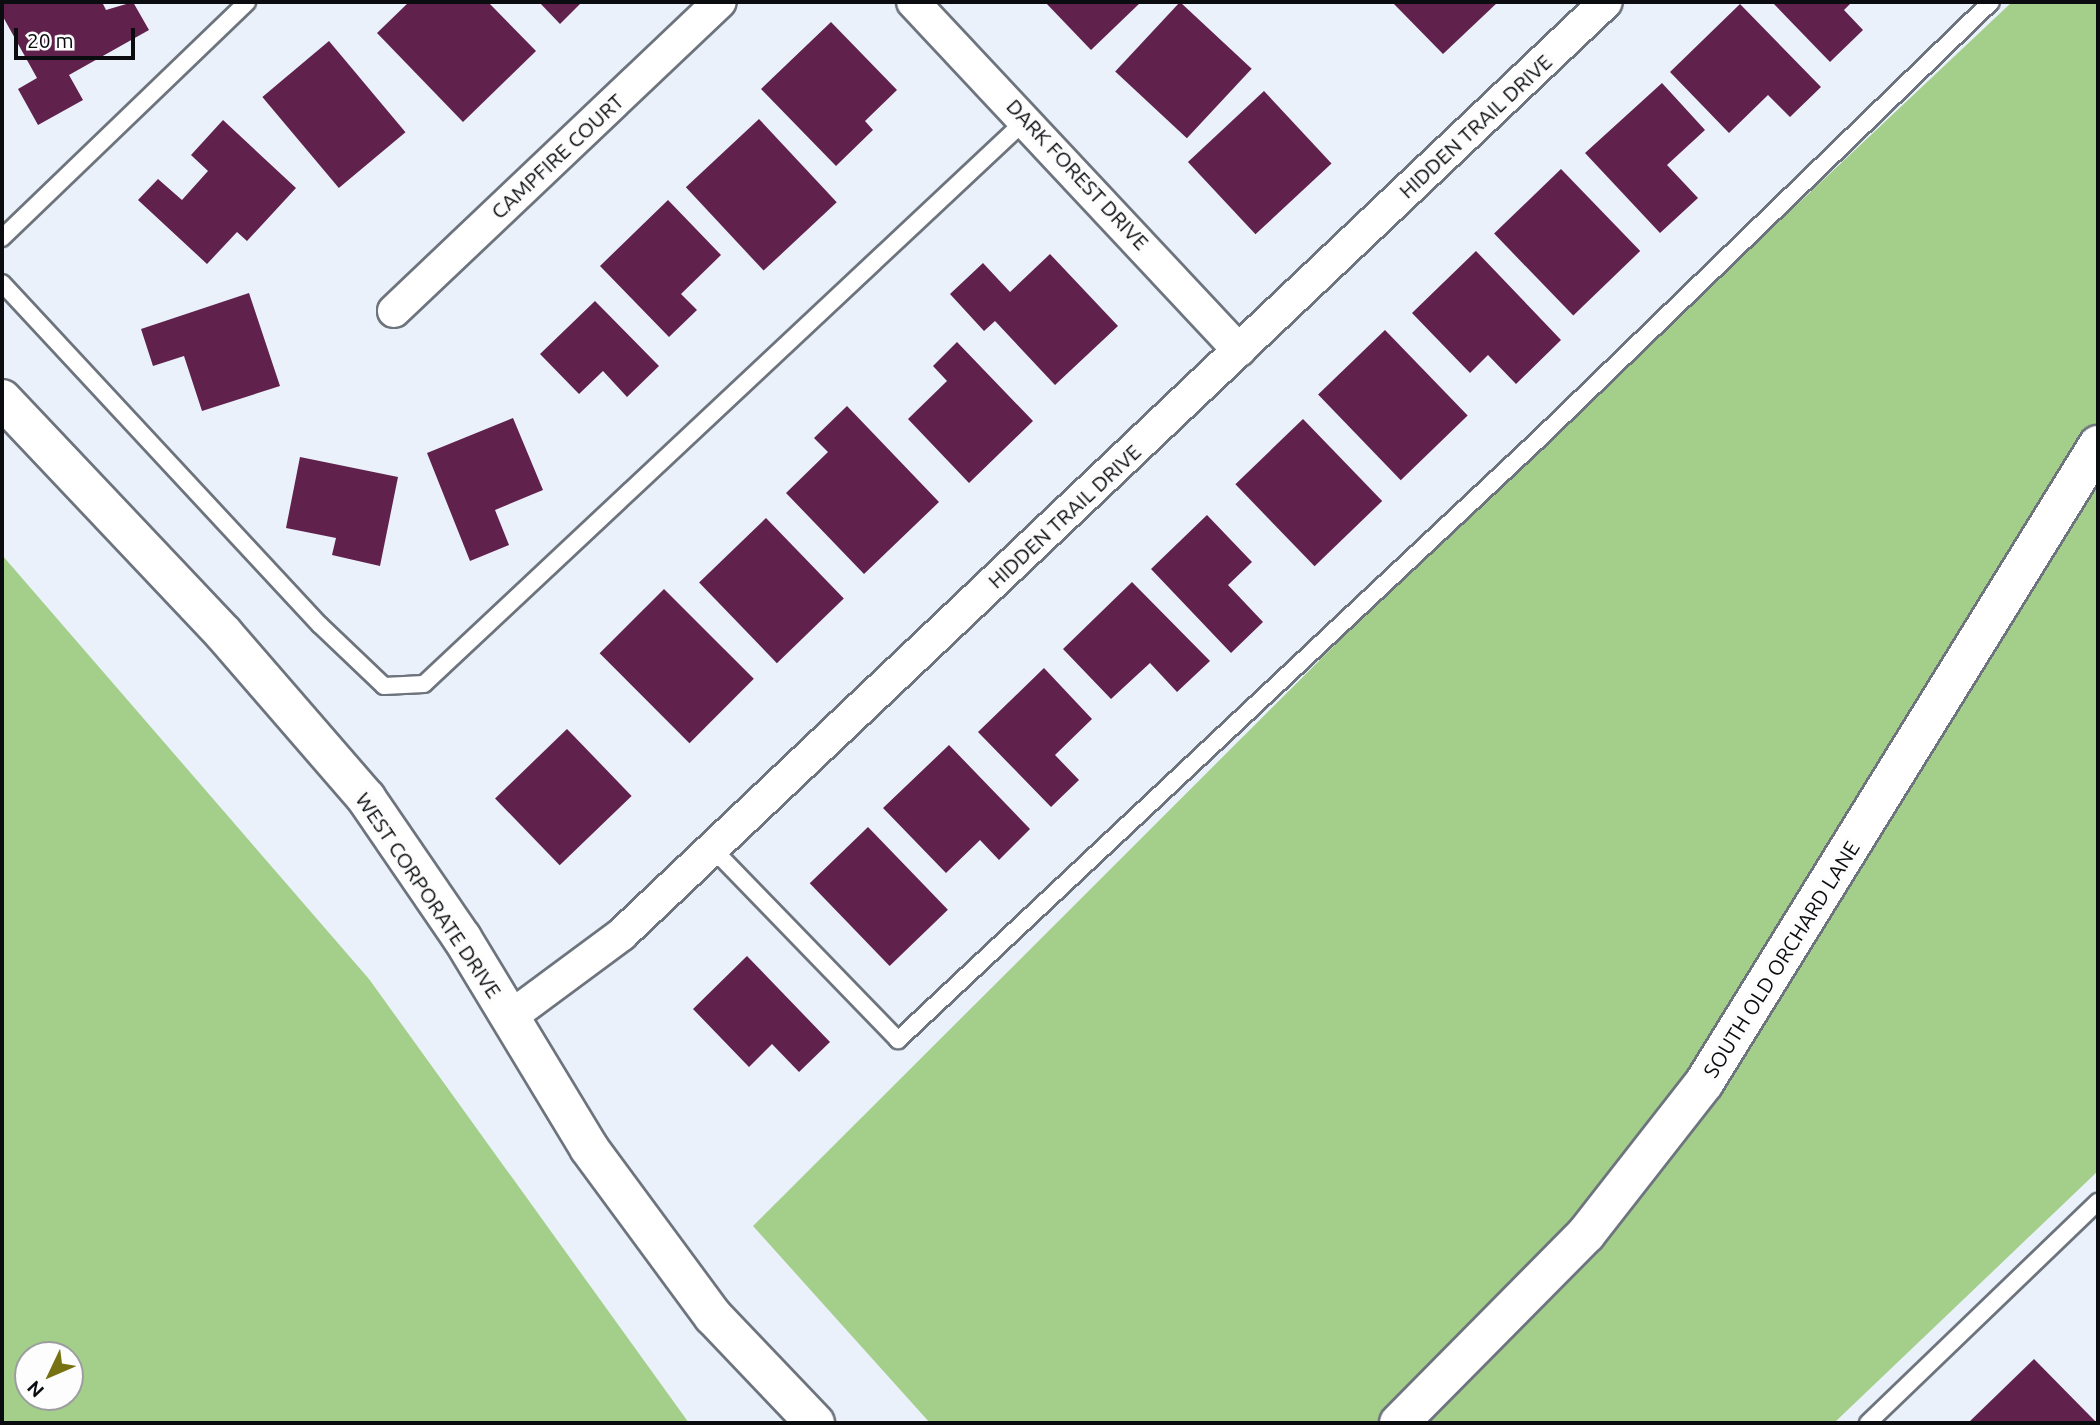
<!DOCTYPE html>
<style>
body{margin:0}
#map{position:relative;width:2100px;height:1425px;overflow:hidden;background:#eaf1fb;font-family:Ubuntu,sans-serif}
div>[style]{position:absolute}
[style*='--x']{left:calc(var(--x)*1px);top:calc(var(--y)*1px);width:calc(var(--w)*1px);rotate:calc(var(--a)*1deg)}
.green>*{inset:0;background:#a4cf8b}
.building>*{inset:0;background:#60224d;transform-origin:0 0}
.roads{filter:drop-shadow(2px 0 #6e747d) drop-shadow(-2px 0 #6e747d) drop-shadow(0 2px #6e747d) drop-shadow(0 -2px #6e747d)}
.lane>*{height:16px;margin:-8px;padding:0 8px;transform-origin:8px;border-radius:8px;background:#fff}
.street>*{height:32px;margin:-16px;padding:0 16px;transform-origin:16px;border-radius:16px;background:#fff}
.secondary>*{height:38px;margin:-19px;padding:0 19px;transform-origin:19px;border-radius:19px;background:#fff}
span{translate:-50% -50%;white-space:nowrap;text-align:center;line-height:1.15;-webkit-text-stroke:7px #fdfdfd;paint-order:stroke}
.street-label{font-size:21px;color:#0a0c0f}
.frame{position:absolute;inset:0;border:4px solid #0a0c0f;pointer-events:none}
.north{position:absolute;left:14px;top:1341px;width:70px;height:70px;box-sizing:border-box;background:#fdfdfd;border:2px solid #9c9d9e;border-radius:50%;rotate:226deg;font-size:19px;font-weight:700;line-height:28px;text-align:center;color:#0a0c0f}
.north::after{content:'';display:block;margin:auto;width:24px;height:32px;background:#767214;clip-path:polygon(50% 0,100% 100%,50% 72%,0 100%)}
.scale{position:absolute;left:14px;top:28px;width:121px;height:32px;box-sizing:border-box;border:4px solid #0a0c0f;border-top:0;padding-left:9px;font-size:21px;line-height:24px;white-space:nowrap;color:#0a0c0f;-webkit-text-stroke:5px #fdfdfd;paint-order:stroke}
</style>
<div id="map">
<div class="green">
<i style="clip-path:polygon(2012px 2px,2098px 2px,2098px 1171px,1834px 1423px,930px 1423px,753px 1226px,1424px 556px)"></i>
<i style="clip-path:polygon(evenodd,2px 555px,369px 979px,689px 1423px,2px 1423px,2px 555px,28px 1355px,70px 1355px,70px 1397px,28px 1397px,28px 1355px)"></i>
</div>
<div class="building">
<i style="clip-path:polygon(2px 2px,102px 2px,106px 10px,133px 2px,149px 30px,69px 75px,83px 100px,38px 125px,18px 89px,37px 78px,2px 15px)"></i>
<i style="clip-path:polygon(409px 2px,488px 2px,536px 51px,463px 122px,377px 33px)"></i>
<i style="clip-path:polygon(539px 2px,582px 2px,560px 24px)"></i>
<i style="clip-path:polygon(1045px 2px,1141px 2px,1091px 50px)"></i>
<i style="left:1180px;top:2px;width:98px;height:95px;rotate:43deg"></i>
<i style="clip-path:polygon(1392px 2px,1498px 2px,1443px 54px)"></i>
<i style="clip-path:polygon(1772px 2px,1852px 2px,1844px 10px,1863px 30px,1830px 62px)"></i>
<i style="clip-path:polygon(1740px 4px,1821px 87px,1790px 117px,1768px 95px,1729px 133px,1670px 72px)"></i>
<i style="clip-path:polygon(831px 22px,897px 90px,865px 121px,873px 130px,836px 166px,761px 89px)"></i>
<i style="left:329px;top:41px;width:119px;height:87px;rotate:50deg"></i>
<i style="clip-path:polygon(1662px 83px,1705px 130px,1667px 165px,1698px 198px,1660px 233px,1585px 153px)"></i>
<i style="left:1264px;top:91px;width:99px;height:104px;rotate:47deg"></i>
<i style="left:759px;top:119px;width:114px;height:100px;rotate:47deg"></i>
<i style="clip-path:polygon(223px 120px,296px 188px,247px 241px,237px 232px,207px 264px,138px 200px,158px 179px,182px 200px,208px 171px,191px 155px)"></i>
<i style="left:1561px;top:169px;width:114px;height:93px;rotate:46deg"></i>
<i style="clip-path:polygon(668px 200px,721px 255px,681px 294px,697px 310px,669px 337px,600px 266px)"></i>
<i style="clip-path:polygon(1476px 251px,1561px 340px,1516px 384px,1488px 355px,1470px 373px,1412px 313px)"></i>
<i style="clip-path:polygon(1050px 254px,1118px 326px,1055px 385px,995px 321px,984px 331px,950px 294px,983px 263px,1010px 292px)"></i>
<i style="clip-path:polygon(249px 293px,280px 386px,202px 411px,184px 356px,153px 366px,141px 329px)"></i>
<i style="clip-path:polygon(595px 301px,659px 366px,627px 397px,603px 371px,579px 394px,540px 354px)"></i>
<i style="left:1385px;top:330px;width:119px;height:93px;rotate:46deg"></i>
<i style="clip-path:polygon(957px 342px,1033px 421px,969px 483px,908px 419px,947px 381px,933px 366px)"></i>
<i style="clip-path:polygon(847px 406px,939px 502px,864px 574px,786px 493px,828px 452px,814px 438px)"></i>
<i style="clip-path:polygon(513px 418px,543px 490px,495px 510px,509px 545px,470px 561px,427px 453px)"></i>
<i style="left:1303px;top:419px;width:114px;height:94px;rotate:46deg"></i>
<i style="clip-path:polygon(300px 457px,398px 477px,380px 566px,332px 555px,336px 538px,286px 528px)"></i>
<i style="clip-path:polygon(1207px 515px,1252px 562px,1228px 585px,1263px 622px,1231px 653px,1151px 569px)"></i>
<i style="left:766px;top:518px;width:112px;height:93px;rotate:46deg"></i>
<i style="clip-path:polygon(1132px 582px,1210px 661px,1177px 692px,1150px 663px,1111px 699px,1063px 649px)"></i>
<i style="left:664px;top:589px;width:127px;height:91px;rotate:45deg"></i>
<i style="clip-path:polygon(1044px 668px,1092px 719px,1055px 755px,1079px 780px,1051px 807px,978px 732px)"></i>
<i style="left:567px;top:729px;width:93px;height:100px;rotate:46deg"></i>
<i style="clip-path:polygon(949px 745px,1030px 829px,999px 860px,980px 840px,946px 873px,883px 808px)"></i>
<i style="left:868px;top:827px;width:115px;height:81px;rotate:46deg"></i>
<i style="clip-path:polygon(747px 956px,830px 1042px,799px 1072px,772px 1044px,749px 1067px,693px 1009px)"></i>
<i style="clip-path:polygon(2034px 1359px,2097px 1423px,1968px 1423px)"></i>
</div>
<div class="roads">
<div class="lane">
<i style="--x:2;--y:238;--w:340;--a:-43.9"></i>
<i style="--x:2;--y:283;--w:467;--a:47.1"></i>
<i style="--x:320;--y:625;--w:88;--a:43.6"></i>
<i style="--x:384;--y:686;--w:40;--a:-2.9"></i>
<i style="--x:424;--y:684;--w:826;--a:-43.14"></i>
<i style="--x:713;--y:849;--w:266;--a:45.9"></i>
<i style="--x:898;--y:1040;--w:883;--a:-43.16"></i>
<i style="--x:1542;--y:436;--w:624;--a:-44.03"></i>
<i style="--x:1868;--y:1423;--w:319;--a:-43.9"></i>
</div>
<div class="street">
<i style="--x:913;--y:2;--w:477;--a:46.9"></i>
<i style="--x:394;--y:311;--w:449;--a:-43.5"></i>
<i style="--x:510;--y:1017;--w:139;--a:-36.5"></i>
<i style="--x:622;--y:934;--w:1355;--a:-43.45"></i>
</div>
<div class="secondary">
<i style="--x:2;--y:399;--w:323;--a:46.6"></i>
<i style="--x:224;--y:634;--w:217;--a:49.1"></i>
<i style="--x:366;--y:798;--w:170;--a:55.6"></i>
<i style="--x:462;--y:938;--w:245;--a:58.8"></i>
<i style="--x:589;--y:1148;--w:209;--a:53.6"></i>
<i style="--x:713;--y:1316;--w:148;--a:46.4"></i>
<i style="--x:1399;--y:1423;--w:266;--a:-45.3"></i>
<i style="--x:1586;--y:1234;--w:192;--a:-52"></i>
<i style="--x:1704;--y:1083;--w:750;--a:-58.3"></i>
</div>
</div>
<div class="street-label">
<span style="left:1475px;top:126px;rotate:-43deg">HIDDEN TRAIL DRIVE</span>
<span style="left:557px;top:156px;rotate:-43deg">CAMPFIRE COURT</span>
<span style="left:1078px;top:174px;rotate:47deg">DARK FOREST DRIVE</span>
<span style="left:1064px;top:516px;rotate:-43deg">HIDDEN TRAIL DRIVE</span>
<span style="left:429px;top:895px;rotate:56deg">WEST CORPORATE DRIVE</span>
<span style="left:1781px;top:959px;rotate:-58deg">SOUTH OLD ORCHARD LANE</span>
</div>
<div class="frame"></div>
<div class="north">N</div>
<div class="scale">20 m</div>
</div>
